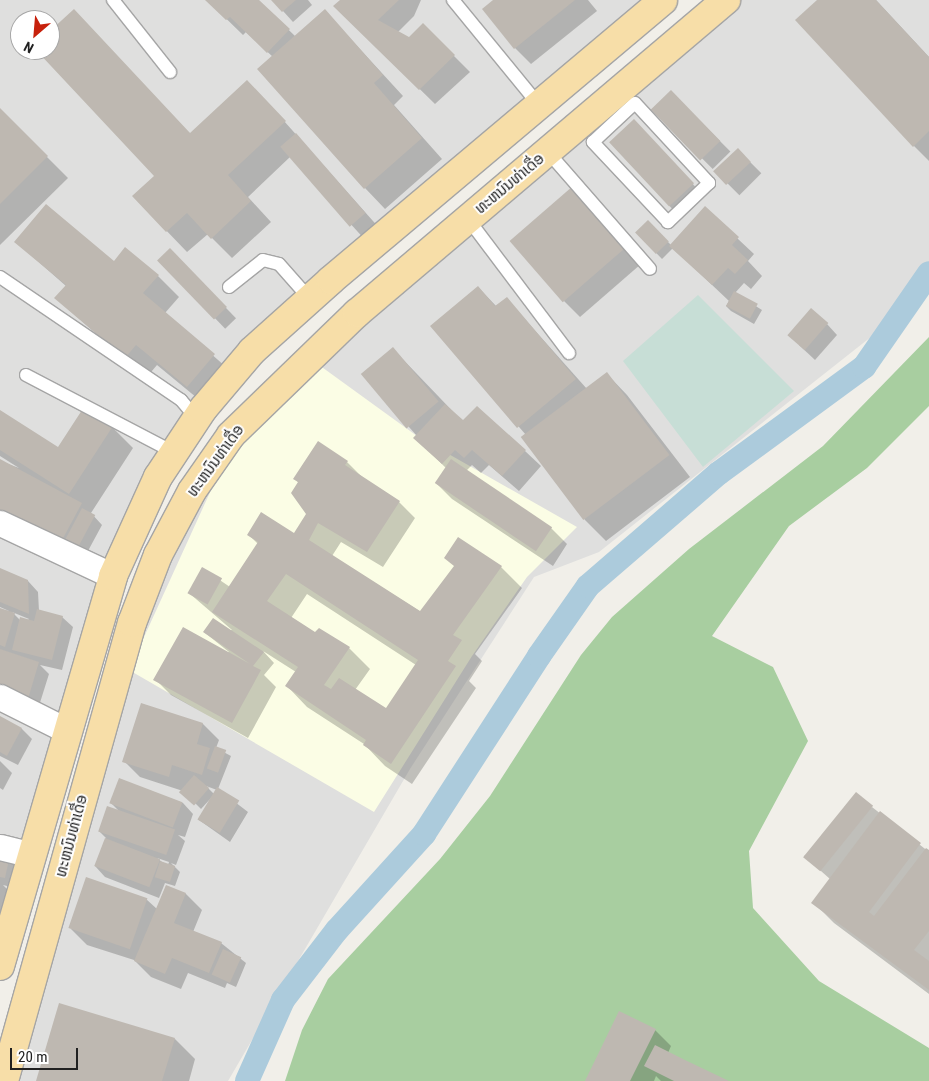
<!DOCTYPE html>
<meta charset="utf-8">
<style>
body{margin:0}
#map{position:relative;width:929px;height:1081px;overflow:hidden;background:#f1efe9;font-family:"Roboto Condensed","Noto Sans Lao",sans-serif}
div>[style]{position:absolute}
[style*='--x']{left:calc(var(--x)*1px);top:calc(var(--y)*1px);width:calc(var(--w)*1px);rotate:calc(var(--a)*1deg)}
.residential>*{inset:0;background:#dfdfde}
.education>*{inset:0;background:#fbfde5}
.forest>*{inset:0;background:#a8cea0}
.wetland>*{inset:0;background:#c7ded6}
.shadow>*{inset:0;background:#0003;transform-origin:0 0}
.canal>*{height:24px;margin:-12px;padding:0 12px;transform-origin:12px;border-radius:12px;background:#accbdc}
.building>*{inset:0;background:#beb8b1;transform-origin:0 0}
.roads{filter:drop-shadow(1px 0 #a5a5a5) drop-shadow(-1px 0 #a5a5a5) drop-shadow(0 1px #a5a5a5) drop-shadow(0 -1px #a5a5a5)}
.service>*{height:12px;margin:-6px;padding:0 6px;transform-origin:6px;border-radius:6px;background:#fff}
.minor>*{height:25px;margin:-12.5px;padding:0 12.5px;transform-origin:12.5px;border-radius:12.5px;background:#fff}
.primary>*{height:28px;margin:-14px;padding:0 14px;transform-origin:14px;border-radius:14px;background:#f7dea8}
span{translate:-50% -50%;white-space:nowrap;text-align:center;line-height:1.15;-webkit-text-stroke:4px #fff;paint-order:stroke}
.street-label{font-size:15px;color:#212121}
.north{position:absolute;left:10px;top:10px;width:50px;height:50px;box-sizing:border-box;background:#fff;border:1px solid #a6a6a6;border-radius:50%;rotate:207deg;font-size:14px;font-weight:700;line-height:20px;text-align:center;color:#212121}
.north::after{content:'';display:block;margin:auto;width:18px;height:22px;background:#c7210c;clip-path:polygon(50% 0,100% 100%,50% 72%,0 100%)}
.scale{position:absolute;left:10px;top:1048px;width:68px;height:22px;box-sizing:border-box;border:2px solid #212121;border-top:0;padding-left:6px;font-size:15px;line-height:18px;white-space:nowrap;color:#212121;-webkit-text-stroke:4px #fff;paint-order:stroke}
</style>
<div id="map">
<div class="residential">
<i style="clip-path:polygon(evenodd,0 0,663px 0,331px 280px,158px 477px,0 966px,0 0,20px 20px,50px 20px,50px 50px,20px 50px,20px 20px)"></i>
<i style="clip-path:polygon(726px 0,929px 0,929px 291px,599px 552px,534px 577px,410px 769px,228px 1081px,4px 1081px,132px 623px,231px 435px)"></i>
</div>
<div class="education">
<i style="clip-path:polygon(319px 365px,417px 436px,577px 527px,527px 577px,472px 656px,374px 812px,129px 670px,222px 466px)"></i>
</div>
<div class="forest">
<i style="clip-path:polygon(929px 337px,929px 406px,867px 468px,789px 526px,712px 636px,773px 667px,808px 741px,749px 851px,753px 908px,819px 981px,929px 1048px,929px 1081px,285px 1081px,302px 1030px,328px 979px,440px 859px,490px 796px,581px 655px,612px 617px,689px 549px,823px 446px)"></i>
</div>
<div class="wetland">
<i style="clip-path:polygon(698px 295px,794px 391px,703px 467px,623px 361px)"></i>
</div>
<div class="shadow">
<i style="clip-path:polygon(207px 0,258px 0,296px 37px,325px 11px,403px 96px,394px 105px,442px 159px,385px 209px,365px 188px,273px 57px,246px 32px,243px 35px)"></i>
<i style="clip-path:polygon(273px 0,308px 0,312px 5px,293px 22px)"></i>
<i style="clip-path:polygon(341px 0,421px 0,414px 16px,398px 32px,409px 39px,423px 25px,470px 72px,435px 104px,335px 6px)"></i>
<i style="clip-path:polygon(495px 0,588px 0,597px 11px,531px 64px,515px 48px)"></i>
<i style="clip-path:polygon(819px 0,876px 0,929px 57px,929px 161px,914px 146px)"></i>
<i style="clip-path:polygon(50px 33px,191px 134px,268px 103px,381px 230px,367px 242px,290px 157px,248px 197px,271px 222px,232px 258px,208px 234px,187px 252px,134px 197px,156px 176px,38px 50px,50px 50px)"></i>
<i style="left:671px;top:92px;width:84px;height:25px;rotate:45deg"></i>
<i style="clip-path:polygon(0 110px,68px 178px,0 245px)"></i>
<i style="left:634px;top:121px;width:92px;height:32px;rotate:47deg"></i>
<i style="left:738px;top:150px;width:33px;height:31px;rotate:45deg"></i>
<i style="clip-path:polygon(588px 204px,641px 264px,580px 317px,564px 301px)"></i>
<i style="clip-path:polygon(705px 208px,754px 254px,748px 261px,762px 276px,751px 289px,744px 283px,735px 293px,762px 310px,754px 324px,731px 311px,726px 306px,729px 301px,673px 248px,662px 259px,637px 233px,648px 222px,671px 245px)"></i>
<i style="clip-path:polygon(16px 242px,114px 263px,158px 276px,179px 297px,165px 313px,235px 375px,208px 407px,157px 365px,146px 378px,56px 298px,66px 286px)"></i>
<i style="left:170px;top:250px;width:95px;height:15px;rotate:46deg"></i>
<i style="clip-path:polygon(478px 287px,497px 307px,507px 299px,587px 389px,607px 374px,627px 395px,690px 477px,606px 541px,585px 520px,526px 435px,432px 326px)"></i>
<i style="clip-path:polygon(827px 324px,837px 335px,815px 360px,799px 345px)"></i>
<i style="clip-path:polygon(393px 349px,463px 422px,525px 451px,541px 466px,519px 491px,489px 465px,481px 473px,472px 465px,466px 471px,551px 528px,567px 544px,553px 566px,452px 499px,436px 483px,446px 468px,415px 438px,417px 436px,409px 427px)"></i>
<i style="clip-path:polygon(0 411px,58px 449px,112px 427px,133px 448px,91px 513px,102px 525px,82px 562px,0 517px,0 461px,19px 468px,0 456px)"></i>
<i style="clip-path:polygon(evenodd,347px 462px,363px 478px,399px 502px,415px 518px,383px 567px,341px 542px,332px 556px,421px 612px,501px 567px,522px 588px,475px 654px,482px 661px,469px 681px,476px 688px,412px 784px,385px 766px,364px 744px,307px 707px,287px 686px,296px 672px,263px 651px,274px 663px,264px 675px,276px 687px,248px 738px,171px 695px,155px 679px,229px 652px,204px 632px,232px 630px,189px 593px,202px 568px,230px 587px,258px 544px,249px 535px,294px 535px,307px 514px,299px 483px,295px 479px,347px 462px,307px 594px,416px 665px,386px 710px,355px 690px,370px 669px,349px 648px,315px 633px,291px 618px,307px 594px)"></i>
<i style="clip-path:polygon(evenodd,0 569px,28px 581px,38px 592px,39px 611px,62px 617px,73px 627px,62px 670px,40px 665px,49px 674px,38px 709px,0 696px,0 610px,9px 611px,0 607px,0 569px,12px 612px,29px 619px,28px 620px,20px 620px,12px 612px)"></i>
<i style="clip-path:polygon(evenodd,142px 704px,203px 724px,219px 740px,216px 748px,231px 756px,218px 789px,248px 812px,230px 842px,199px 820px,212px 797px,201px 809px,183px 791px,140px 777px,124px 761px,142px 704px,206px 786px,217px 790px,214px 794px,206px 786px)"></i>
<i style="clip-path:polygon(0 718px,22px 729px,32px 739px,18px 765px,0 756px)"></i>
<i style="clip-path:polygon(0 761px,12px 773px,3px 790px,0 788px)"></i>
<i style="clip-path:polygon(evenodd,120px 780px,183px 803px,193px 814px,185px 837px,178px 835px,185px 841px,176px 865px,171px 863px,180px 872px,175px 886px,165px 883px,159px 898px,105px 877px,95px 866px,106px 838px,99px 831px,120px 812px,111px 803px,120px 780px,157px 858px,169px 862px,168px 865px,162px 862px,157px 858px)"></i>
<i style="clip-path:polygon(872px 807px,929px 852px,929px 994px,834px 923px,813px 902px,830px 879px,804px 856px)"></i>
<i style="clip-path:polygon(0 854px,10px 856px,20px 867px,15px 888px,3px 885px,12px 894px,7px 916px,0 914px)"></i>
<i style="clip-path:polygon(166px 886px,186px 894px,202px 910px,193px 932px,221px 943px,246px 963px,236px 987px,227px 983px,225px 988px,188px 973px,181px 989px,151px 977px,134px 960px,87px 945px,71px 929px,146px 899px,157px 909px)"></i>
<i style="clip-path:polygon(655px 1030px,671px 1046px,668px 1053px,726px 1081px,661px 1081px,656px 1076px,654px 1081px,586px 1081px)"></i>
<i style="clip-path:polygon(175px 1039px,195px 1059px,189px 1081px,37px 1081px)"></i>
</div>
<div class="canal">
<i style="--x:247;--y:1081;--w:89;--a:-66"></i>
<i style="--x:283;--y:1000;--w:88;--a:-52.4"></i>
<i style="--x:337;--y:930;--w:130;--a:-47.8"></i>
<i style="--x:424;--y:834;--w:212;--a:-57.1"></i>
<i style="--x:539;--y:656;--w:85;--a:-55"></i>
<i style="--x:588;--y:586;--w:173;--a:-40.8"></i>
<i style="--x:719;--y:473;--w:180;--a:-36.2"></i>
<i style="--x:864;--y:367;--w:114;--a:-55.3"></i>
</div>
<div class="building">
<i style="clip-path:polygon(205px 0,259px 0,290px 29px,267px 53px,230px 17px,226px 20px)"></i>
<i style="clip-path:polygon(271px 0,296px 0,282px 12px)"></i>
<i style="clip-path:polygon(340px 0,399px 0,378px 20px,409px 37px,423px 23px,455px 55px,419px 90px,333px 6px)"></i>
<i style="clip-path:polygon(493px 0,575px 0,514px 49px,482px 9px)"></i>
<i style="clip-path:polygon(817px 0,876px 0,929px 57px,929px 131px,913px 147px,795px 20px)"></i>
<i style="clip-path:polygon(74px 9px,190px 133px,247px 80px,286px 121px,228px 175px,251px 201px,211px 239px,187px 213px,166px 232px,132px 196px,154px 176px,36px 50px,50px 50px,50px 31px)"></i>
<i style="clip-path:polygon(325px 9px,383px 75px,374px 83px,422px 138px,364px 189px,257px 69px)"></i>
<i style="left:671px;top:90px;width:71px;height:28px;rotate:46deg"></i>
<i style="clip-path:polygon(0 108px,48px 156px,0 204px)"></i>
<i style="left:634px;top:119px;width:88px;height:34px;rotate:47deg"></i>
<i style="left:296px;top:133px;width:106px;height:21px;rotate:49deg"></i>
<i style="left:738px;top:148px;width:19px;height:34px;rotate:47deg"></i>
<i style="left:573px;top:186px;width:81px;height:84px;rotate:49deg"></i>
<i style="clip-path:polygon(46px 204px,114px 261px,125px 247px,159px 275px,143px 293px,215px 354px,187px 387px,136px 345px,125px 358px,54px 298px,66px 285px,14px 242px)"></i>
<i style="clip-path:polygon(705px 206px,739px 237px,732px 245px,748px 260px,735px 274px,728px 268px,712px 285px,669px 246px)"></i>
<i style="left:648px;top:220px;width:30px;height:18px;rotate:46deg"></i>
<i style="left:170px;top:248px;width:82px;height:18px;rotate:46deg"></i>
<i style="clip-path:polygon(478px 286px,495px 306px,507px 297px,576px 379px,517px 428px,430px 326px)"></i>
<i style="left:734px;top:291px;width:27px;height:17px;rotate:28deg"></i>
<i style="left:811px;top:308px;width:23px;height:36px;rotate:41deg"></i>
<i style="left:393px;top:347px;width:71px;height:42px;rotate:50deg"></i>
<i style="left:607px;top:372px;width:104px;height:108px;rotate:53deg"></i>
<i style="clip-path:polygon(445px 404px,463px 420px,477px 406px,526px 450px,502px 476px,472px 450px,464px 458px,455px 450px,442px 464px,413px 438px)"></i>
<i style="clip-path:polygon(84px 407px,113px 426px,69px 494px,0 450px,0 410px,58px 447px)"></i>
<i style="clip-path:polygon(evenodd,318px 441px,348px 461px,345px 465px,400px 501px,367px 552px,318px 523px,309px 540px,420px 611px,454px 566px,444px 558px,458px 537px,502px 566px,453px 635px,462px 640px,448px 661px,456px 666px,391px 764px,363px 745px,366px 740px,285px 686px,298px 667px,212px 612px,258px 542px,247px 535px,261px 512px,294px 533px,306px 514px,291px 493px,298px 482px,293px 479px,318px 441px,286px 574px,418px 660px,386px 708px,339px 678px,331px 689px,324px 685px,350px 647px,319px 628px,315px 632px,267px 601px,286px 574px)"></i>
<i style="clip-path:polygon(0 459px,82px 503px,61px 542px,0 510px)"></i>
<i style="left:451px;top:459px;width:122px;height:29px;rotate:34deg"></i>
<i style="left:82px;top:508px;width:15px;height:38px;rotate:28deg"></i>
<i style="left:202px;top:567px;width:23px;height:30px;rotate:29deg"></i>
<i style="clip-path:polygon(0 568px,28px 580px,29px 614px,0 602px)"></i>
<i style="clip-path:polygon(0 608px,15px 613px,5px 647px,0 645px)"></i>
<i style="clip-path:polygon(37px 609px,63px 616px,52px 660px,12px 650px,20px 617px,34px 621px)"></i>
<i style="clip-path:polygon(213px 618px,264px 652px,253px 666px,261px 670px,232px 723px,153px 680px,183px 627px,250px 664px,203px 632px)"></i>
<i style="clip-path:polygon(0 649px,39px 662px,28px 699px,0 690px)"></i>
<i style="clip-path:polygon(141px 703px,203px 723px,197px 744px,210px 748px,202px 775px,172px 765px,169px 777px,122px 762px)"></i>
<i style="clip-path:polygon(0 716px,22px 728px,7px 756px,0 752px)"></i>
<i style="left:215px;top:746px;width:12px;height:24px;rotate:20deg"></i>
<i style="left:194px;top:775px;width:20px;height:23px;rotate:41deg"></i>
<i style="left:119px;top:778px;width:68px;height:27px;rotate:21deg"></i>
<i style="left:217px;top:787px;width:26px;height:38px;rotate:31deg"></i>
<i style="left:856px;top:792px;width:22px;height:84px;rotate:39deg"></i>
<i style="left:107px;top:806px;width:72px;height:27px;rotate:19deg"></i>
<i style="clip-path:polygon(880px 811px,921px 843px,869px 912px,874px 916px,926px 848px,929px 850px,929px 931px,914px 950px,929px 961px,929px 990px,811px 903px)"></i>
<i style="left:105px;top:838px;width:59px;height:30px;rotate:21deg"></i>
<i style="clip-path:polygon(0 853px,10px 855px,5px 878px,0 877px)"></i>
<i style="left:160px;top:861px;width:16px;height:17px;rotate:18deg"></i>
<i style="left:86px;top:877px;width:65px;height:54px;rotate:19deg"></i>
<i style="clip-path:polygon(166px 885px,186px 893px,174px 923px,222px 942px,209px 973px,172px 958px,165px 974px,134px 961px)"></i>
<i style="left:223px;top:949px;width:20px;height:28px;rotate:24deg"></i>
<i style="clip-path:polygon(59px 1003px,175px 1038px,162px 1081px,36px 1081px)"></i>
<i style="clip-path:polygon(619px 1011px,656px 1029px,630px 1081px,585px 1081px)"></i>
<i style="clip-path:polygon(655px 1045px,685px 1060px,729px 1081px,674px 1081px,644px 1066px)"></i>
</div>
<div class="roads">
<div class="service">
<i style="--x:113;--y:0;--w:92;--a:51.6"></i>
<i style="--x:453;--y:0;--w:136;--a:50.7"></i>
<i style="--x:635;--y:103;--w:109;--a:47.2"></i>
<i style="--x:709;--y:183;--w:57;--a:136.4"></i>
<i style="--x:668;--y:222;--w:110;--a:-133.2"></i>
<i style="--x:593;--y:142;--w:57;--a:-42.9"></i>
<i style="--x:548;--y:152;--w:155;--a:48.9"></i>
<i style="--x:468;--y:219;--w:168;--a:53"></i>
<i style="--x:0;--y:277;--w:219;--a:34.2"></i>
<i style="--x:181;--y:400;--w:25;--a:50"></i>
<i style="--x:229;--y:287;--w:43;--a:-38.5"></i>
<i style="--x:263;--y:260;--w:16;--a:14"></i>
<i style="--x:279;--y:264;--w:47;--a:48.5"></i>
<i style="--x:26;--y:375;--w:168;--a:27.6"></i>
</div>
<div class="minor">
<i style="--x:0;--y:523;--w:125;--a:25.1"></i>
<i style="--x:0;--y:697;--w:76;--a:26.6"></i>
<i style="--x:0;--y:847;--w:32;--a:14"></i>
</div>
<div class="primary">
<i style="--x:0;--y:966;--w:406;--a:-73.8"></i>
<i style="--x:113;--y:576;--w:109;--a:-65.6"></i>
<i style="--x:158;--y:477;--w:82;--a:-56.5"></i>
<i style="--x:203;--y:409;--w:76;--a:-49.8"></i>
<i style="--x:252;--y:351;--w:106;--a:-41.9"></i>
<i style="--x:331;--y:280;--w:434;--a:-40.1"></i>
<i style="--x:4;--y:1081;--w:476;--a:-74.4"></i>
<i style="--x:132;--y:623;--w:73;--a:-69.1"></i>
<i style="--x:158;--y:555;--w:72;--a:-62"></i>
<i style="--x:192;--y:491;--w:68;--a:-55.1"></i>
<i style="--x:231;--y:435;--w:175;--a:-44.1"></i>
<i style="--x:357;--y:313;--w:484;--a:-40.3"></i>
</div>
</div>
<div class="street-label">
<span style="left:510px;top:184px;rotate:-40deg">ທະຫນົນທ່າເດື່ອ</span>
<span style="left:216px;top:461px;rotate:-54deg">ທະຫນົນທ່າເດື່ອ</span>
<span style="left:72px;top:836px;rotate:-75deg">ທະຫນົນທ່າເດື່ອ</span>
</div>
<div class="north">N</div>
<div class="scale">20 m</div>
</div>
